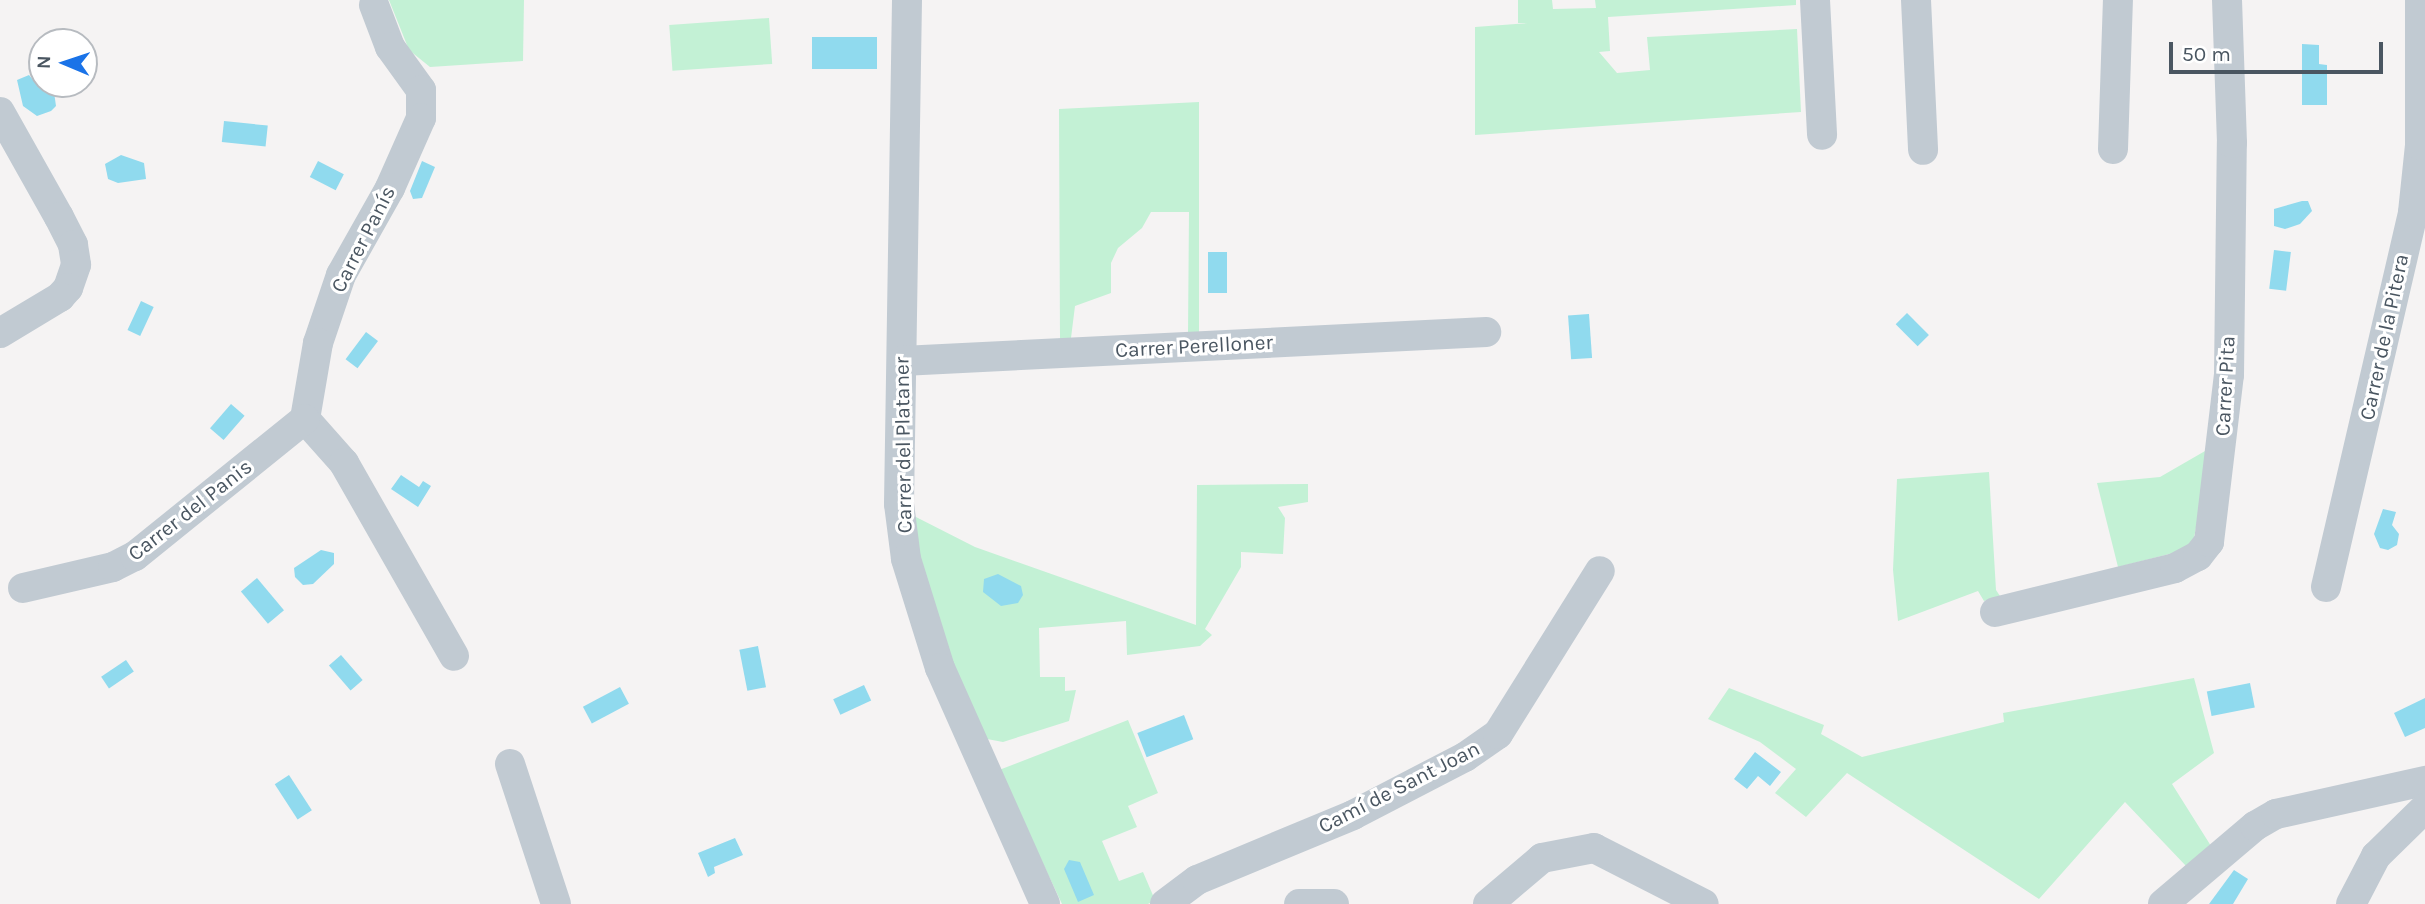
<!DOCTYPE html>
<meta charset="utf-8">
<style>
body{margin:0}
#map{position:relative;width:2425px;height:904px;overflow:hidden;background:#f5f3f3;font-family:Karla,sans-serif}
div>[style]{position:absolute}
[style*='--x']{left:calc(var(--x)*1px);top:calc(var(--y)*1px);width:calc(var(--w)*1px);rotate:calc(var(--a)*1deg)}
.green>*{inset:0;background:#c3f1d5;transform-origin:0 0}
.water>*{inset:0;background:#90daee;transform-origin:0 0}
.minor>*{height:30px;margin:-15px;padding:0 15px;transform-origin:15px;border-radius:15px;background:#c1cad2}
span{translate:-50% -50%;white-space:nowrap;text-align:center;line-height:1.15;-webkit-text-stroke:6px #fff;paint-order:stroke}
.street-label{font-size:21px;color:#4a5661}
.north{position:absolute;left:28px;top:28px;width:70px;height:70px;box-sizing:border-box;background:#fff;border:2px solid #b7bbc0;border-radius:50%;rotate:272deg;font-size:19px;font-weight:700;line-height:28px;text-align:center;color:#4a5661}
.north::after{content:'';display:block;margin:auto;width:24px;height:32px;background:#1a73e8;clip-path:polygon(50% 0,100% 100%,50% 72%,0 100%)}
.scale{position:absolute;left:2169px;top:42px;width:214px;height:32px;box-sizing:border-box;border:4px solid #4a5661;border-top:0;padding-left:9px;font-size:21px;line-height:24px;white-space:nowrap;color:#4a5661;-webkit-text-stroke:5px #fff;paint-order:stroke}
</style>
<div id="map">
<div class="green">
<i style="clip-path:polygon(389px 0,524px 0,523px 61px,430px 67px,409px 50px)"></i>
<i style="clip-path:polygon(1518px 0,1552px 0,1553px 9px,1596px 8px,1595px 0,1796px 0,1796px 5px,1608px 17px,1610px 51px,1599px 52px,1617px 73px,1650px 70px,1647px 37px,1797px 29px,1801px 112px,1475px 135px,1475px 27px,1528px 23px,1518px 23px)"></i>
<i style="left:769px;top:18px;width:46px;height:100px;rotate:86deg"></i>
<i style="clip-path:polygon(1199px 102px,1199px 332px,1188px 333px,1189px 212px,1151px 212px,1142px 228px,1118px 248px,1111px 263px,1111px 293px,1075px 306px,1071px 338px,1060px 339px,1059px 109px)"></i>
<i style="clip-path:polygon(2212px 447px,2193px 543px,2177px 552px,2118px 567px,2097px 483px,2160px 477px)"></i>
<i style="clip-path:polygon(1989px 472px,1996px 590px,2000px 596px,1984px 601px,1978px 591px,1898px 621px,1893px 570px,1897px 479px)"></i>
<i style="clip-path:polygon(1308px 484px,1308px 502px,1278px 507px,1285px 518px,1283px 554px,1241px 552px,1241px 567px,1205px 629px,1212px 635px,1200px 646px,1127px 655px,1126px 621px,1039px 628px,1040px 677px,1065px 677px,1065px 691px,1076px 690px,1069px 721px,1003px 742px,987px 739px,948px 657px,925px 594px,914px 516px,975px 547px,1196px 625px,1197px 485px)"></i>
<i style="clip-path:polygon(2194px 678px,2214px 753px,2172px 784px,2211px 846px,2187px 867px,2125px 802px,2039px 899px,1847px 773px,1806px 817px,1775px 793px,1796px 769px,1760px 742px,1708px 719px,1729px 688px,1824px 725px,1821px 734px,1862px 757px,2004px 722px,2003px 713px)"></i>
<i style="clip-path:polygon(1128px 720px,1158px 793px,1128px 806px,1137px 827px,1102px 841px,1119px 881px,1143px 872px,1155px 900px,1148px 904px,1062px 904px,999px 770px)"></i>
</div>
<div class="water">
<i style="left:877px;top:37px;width:32px;height:65px;rotate:90deg"></i>
<i style="clip-path:polygon(2302px 44px,2319px 45px,2319px 64px,2327px 65px,2327px 105px,2302px 105px)"></i>
<i style="clip-path:polygon(29px 75px,38px 86px,54px 92px,56px 106px,51px 111px,37px 116px,23px 106px,17px 80px)"></i>
<i style="left:224px;top:121px;width:44px;height:21px;rotate:6deg"></i>
<i style="clip-path:polygon(121px 155px,144px 163px,146px 179px,118px 183px,108px 179px,105px 164px)"></i>
<i style="left:318px;top:161px;width:29px;height:18px;rotate:27deg"></i>
<i style="clip-path:polygon(422px 161px,435px 167px,422px 198px,413px 199px,410px 191px)"></i>
<i style="clip-path:polygon(2302px 201px,2308px 201px,2312px 211px,2300px 224px,2285px 229px,2274px 226px,2274px 209px)"></i>
<i style="left:2274px;top:250px;width:17px;height:39px;rotate:7deg"></i>
<i style="left:1208px;top:252px;width:19px;height:41px"></i>
<i style="left:141px;top:301px;width:14px;height:32px;rotate:25deg"></i>
<i style="left:1907px;top:313px;width:31px;height:16px;rotate:45deg"></i>
<i style="left:1589px;top:314px;width:44px;height:21px;rotate:86deg"></i>
<i style="left:366px;top:332px;width:15px;height:34px;rotate:37deg"></i>
<i style="left:231px;top:404px;width:18px;height:32px;rotate:41deg"></i>
<i style="clip-path:polygon(401px 475px,419px 487px,423px 481px,431px 486px,418px 507px,391px 489px)"></i>
<i style="clip-path:polygon(2383px 509px,2396px 512px,2392px 525px,2399px 534px,2397px 545px,2388px 550px,2380px 548px,2374px 534px)"></i>
<i style="clip-path:polygon(321px 550px,334px 553px,334px 564px,313px 584px,303px 585px,295px 577px,294px 568px)"></i>
<i style="clip-path:polygon(998px 574px,1021px 586px,1023px 595px,1018px 603px,1001px 606px,983px 592px,984px 579px)"></i>
<i style="left:257px;top:578px;width:42px;height:21px;rotate:50deg"></i>
<i style="left:758px;top:646px;width:42px;height:19px;rotate:79deg"></i>
<i style="left:341px;top:655px;width:33px;height:16px;rotate:49deg"></i>
<i style="left:126px;top:660px;width:14px;height:30px;rotate:56deg"></i>
<i style="left:2250px;top:683px;width:25px;height:44px;rotate:79deg"></i>
<i style="left:864px;top:685px;width:17px;height:34px;rotate:65deg"></i>
<i style="left:620px;top:687px;width:19px;height:42px;rotate:62deg"></i>
<i style="clip-path:polygon(2425px 698px,2425px 728px,2405px 737px,2394px 713px)"></i>
<i style="left:1184px;top:715px;width:26px;height:50px;rotate:69deg"></i>
<i style="clip-path:polygon(1755px 752px,1781px 772px,1770px 786px,1758px 776px,1747px 789px,1734px 779px)"></i>
<i style="left:289px;top:775px;width:42px;height:17px;rotate:57deg"></i>
<i style="clip-path:polygon(735px 838px,743px 855px,714px 867px,715px 873px,708px 877px,698px 853px)"></i>
<i style="clip-path:polygon(1069px 860px,1080px 862px,1094px 895px,1078px 902px,1064px 869px)"></i>
<i style="clip-path:polygon(2234px 870px,2248px 879px,2233px 904px,2209px 904px)"></i>
</div>
<div class="minor">
<i style="--x:907;--y:0;--w:504;--a:90.91"></i>
<i style="--x:899;--y:504;--w:55;--a:82.7"></i>
<i style="--x:906;--y:559;--w:114;--a:72.7"></i>
<i style="--x:940;--y:668;--w:258;--a:66"></i>
<i style="--x:1815;--y:0;--w:135;--a:87"></i>
<i style="--x:1916;--y:0;--w:150;--a:87.3"></i>
<i style="--x:374;--y:5;--w:45;--a:69.1"></i>
<i style="--x:390;--y:47;--w:53;--a:54.2"></i>
<i style="--x:421;--y:90;--w:28;--a:90"></i>
<i style="--x:421;--y:118;--w:77;--a:113.9"></i>
<i style="--x:390;--y:188;--w:100;--a:119.4"></i>
<i style="--x:341;--y:275;--w:72;--a:108.7"></i>
<i style="--x:318;--y:343;--w:77;--a:99.7"></i>
<i style="--x:305;--y:419;--w:59;--a:48.4"></i>
<i style="--x:344;--y:463;--w:222;--a:60.3"></i>
<i style="--x:0;--y:112;--w:120;--a:60.7"></i>
<i style="--x:59;--y:217;--w:31;--a:63"></i>
<i style="--x:73;--y:245;--w:20;--a:81"></i>
<i style="--x:76;--y:265;--w:24;--a:109"></i>
<i style="--x:68;--y:288;--w:12;--a:132"></i>
<i style="--x:60;--y:297;--w:70;--a:149"></i>
<i style="--x:2113;--y:149;--w:149;--a:-88.1"></i>
<i style="--x:902;--y:361;--w:585;--a:-2.84"></i>
<i style="--x:2326;--y:587;--w:385;--a:-76.9"></i>
<i style="--x:2413;--y:212;--w:67;--a:-84"></i>
<i style="--x:2420;--y:145;--w:145;--a:-90"></i>
<i style="--x:23;--y:588;--w:92;--a:-13.1"></i>
<i style="--x:113;--y:567;--w:25;--a:-27"></i>
<i style="--x:135;--y:556;--w:218;--a:-38.9"></i>
<i style="--x:1995;--y:612;--w:185;--a:-13.7"></i>
<i style="--x:2175;--y:568;--w:26;--a:-28"></i>
<i style="--x:2198;--y:556;--w:18;--a:-52"></i>
<i style="--x:2209;--y:542;--w:168;--a:-83.2"></i>
<i style="--x:2229;--y:375;--w:232;--a:-89.3"></i>
<i style="--x:2232;--y:143;--w:143;--a:-92"></i>
<i style="--x:510;--y:764;--w:147;--a:71.8"></i>
<i style="--x:1165;--y:904;--w:40;--a:-37"></i>
<i style="--x:1197;--y:880;--w:169;--a:-22.6"></i>
<i style="--x:1353;--y:815;--w:126;--a:-27.4"></i>
<i style="--x:1465;--y:757;--w:40;--a:-34.9"></i>
<i style="--x:1498;--y:734;--w:192;--a:-58"></i>
<i style="--x:1299;--y:904;--w:35;--a:0"></i>
<i style="--x:1488;--y:904;--w:71;--a:-40.4"></i>
<i style="--x:1542;--y:858;--w:53;--a:-10.9"></i>
<i style="--x:1594;--y:848;--w:123;--a:27"></i>
<i style="--x:2163;--y:904;--w:121;--a:-40.3"></i>
<i style="--x:2255;--y:826;--w:24;--a:-30"></i>
<i style="--x:2276;--y:814;--w:153;--a:-12.5"></i>
<i style="--x:2351;--y:904;--w:54;--a:-62.5"></i>
<i style="--x:2376;--y:856;--w:69;--a:-44.4"></i>
</div>
<div class="street-label">
<span style="left:363px;top:239px;rotate:-63deg">Carrer Panís</span>
<span style="left:2384px;top:337px;rotate:-78deg">Carrer de la Pitera</span>
<span style="left:1194px;top:346px;rotate:-3deg">Carrer Perelloner</span>
<span style="left:2225px;top:386px;rotate:-87deg">Carrer Pita</span>
<span style="left:903px;top:445px;rotate:-91deg">Carrer del Plataner</span>
<span style="left:190px;top:510px;rotate:-38deg">Carrer del Panis</span>
<span style="left:1399px;top:787px;rotate:-27deg">Camí de Sant Joan</span>
</div>
<div class="north">N</div>
<div class="scale">50 m</div>
</div>
